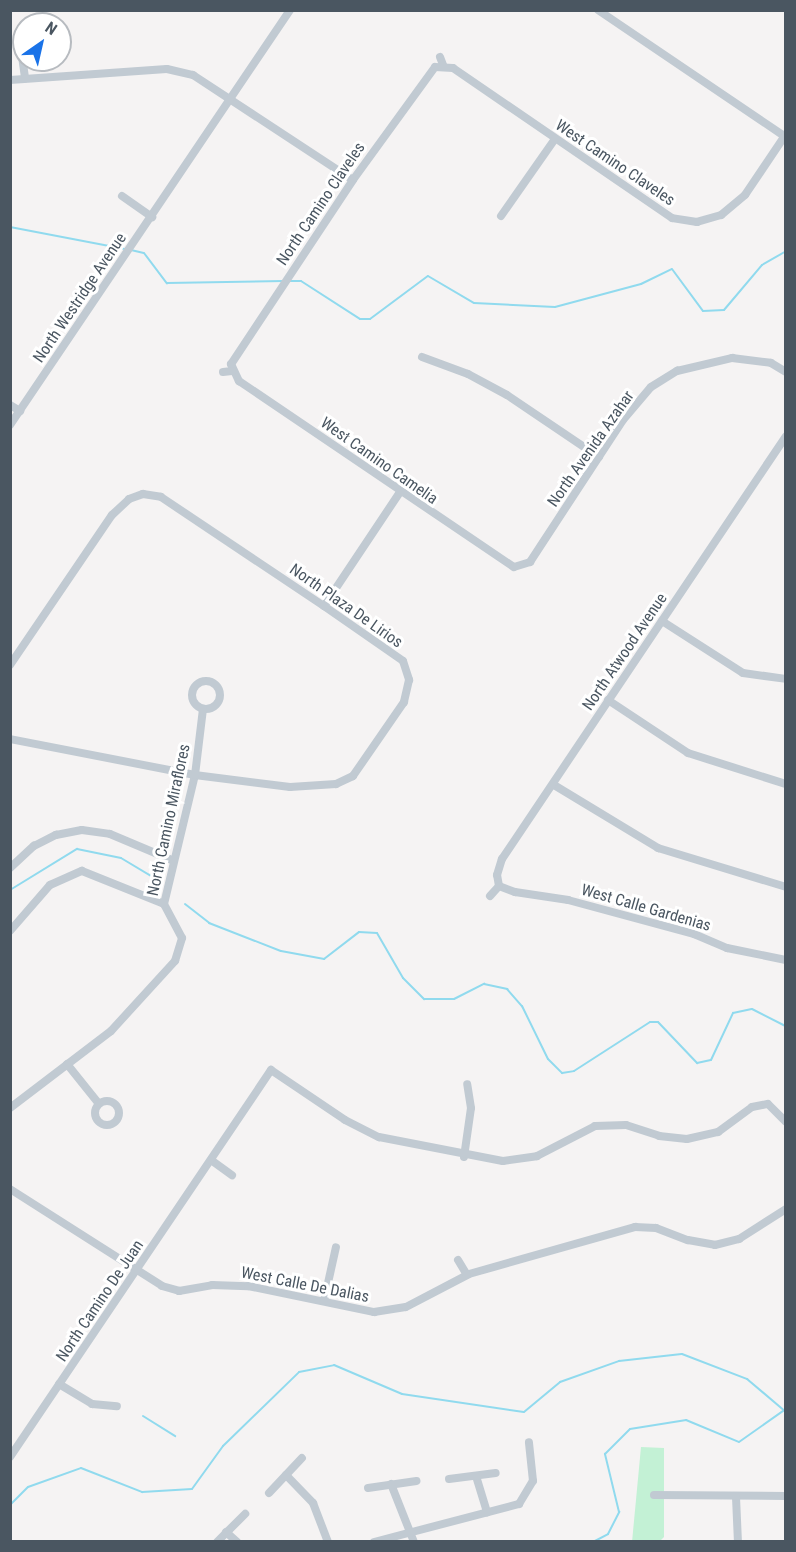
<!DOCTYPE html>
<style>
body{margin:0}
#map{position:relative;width:796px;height:1552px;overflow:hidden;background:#f5f3f3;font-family:"Roboto Condensed",sans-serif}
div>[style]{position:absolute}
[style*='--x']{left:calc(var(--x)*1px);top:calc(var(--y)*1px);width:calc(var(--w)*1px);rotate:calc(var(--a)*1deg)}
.green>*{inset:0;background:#c3f1d5}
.stream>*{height:2px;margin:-1px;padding:0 1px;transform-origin:1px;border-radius:1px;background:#90daee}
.minor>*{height:8px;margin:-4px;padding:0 4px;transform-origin:4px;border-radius:4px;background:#c1cad2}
.minor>.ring{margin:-4px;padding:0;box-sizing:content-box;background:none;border:8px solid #c1cad2;border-radius:50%}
span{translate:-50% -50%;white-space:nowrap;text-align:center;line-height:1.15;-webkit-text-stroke:6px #fff;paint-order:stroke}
.street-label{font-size:16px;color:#4a5661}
.frame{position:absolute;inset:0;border:12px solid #4a5661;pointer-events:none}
.north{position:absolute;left:12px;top:12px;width:60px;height:60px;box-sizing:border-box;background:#fff;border:2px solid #b7bbc0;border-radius:50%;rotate:34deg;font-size:16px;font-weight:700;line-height:24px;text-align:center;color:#4a5661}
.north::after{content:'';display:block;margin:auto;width:21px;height:27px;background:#1a73e8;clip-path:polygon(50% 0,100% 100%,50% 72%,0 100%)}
</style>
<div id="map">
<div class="green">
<i style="clip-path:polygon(641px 1447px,664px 1448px,664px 1537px,660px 1541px,632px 1542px)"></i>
</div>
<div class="stream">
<i style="--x:10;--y:227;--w:117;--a:10.8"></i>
<i style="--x:131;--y:250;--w:13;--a:13"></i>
<i style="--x:144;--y:253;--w:38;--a:53"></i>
<i style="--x:167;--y:283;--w:117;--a:-1"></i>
<i style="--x:290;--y:281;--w:11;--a:0"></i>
<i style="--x:301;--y:281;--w:70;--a:32.8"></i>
<i style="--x:360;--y:319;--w:10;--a:0"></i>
<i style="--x:370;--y:319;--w:72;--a:-36.6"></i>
<i style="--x:428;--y:276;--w:53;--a:30.4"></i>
<i style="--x:474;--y:303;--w:81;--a:2.8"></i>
<i style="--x:555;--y:307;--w:89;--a:-15"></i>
<i style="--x:641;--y:284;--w:34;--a:-26"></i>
<i style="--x:672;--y:269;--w:52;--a:53.6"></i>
<i style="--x:703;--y:311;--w:21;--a:-3"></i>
<i style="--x:724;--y:310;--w:59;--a:-49.8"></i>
<i style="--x:762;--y:265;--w:28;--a:-30"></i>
<i style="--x:10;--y:890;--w:79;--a:-31.5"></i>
<i style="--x:77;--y:849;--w:45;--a:11.6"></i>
<i style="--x:121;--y:858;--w:47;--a:31"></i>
<i style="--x:185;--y:904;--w:31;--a:38"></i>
<i style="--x:209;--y:923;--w:77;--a:21.3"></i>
<i style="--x:281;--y:951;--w:44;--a:10.5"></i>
<i style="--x:324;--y:959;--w:44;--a:-37.6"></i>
<i style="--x:359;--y:932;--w:18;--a:3"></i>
<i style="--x:377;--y:933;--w:52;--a:60"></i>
<i style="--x:403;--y:978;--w:30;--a:45"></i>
<i style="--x:424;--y:999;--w:30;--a:0"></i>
<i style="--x:454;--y:999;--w:34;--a:-27"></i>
<i style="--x:484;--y:984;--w:24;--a:12"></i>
<i style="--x:507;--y:989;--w:23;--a:49"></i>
<i style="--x:522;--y:1006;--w:59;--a:63.9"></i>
<i style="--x:548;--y:1059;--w:20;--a:45"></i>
<i style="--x:562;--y:1073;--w:12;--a:-9"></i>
<i style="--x:574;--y:1071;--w:90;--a:-32.8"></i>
<i style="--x:650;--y:1022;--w:8;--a:0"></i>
<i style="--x:658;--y:1022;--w:57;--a:46.4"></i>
<i style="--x:697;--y:1063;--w:14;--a:-12"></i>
<i style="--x:711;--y:1060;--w:52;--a:-64.9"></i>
<i style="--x:733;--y:1013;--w:19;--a:-12"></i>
<i style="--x:752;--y:1009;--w:38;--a:27"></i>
<i style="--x:143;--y:1416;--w:38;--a:32"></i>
<i style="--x:10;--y:1505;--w:25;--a:-45"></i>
<i style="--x:28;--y:1487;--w:56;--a:-19.7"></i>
<i style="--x:81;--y:1468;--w:66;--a:21.5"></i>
<i style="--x:142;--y:1492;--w:50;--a:-3.4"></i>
<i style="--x:192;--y:1489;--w:53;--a:-54.2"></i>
<i style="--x:223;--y:1446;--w:106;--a:-44.2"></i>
<i style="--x:299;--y:1372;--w:36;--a:-11"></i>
<i style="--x:334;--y:1365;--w:74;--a:23.1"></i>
<i style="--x:402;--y:1394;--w:123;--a:8.4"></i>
<i style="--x:524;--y:1412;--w:47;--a:-39.8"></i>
<i style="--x:560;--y:1382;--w:63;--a:-19.6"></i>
<i style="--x:619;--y:1361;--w:63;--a:-6.3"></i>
<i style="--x:682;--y:1354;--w:70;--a:21"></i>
<i style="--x:747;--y:1379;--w:51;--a:40.2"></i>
<i style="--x:593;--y:1542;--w:17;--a:-28"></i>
<i style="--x:608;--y:1534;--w:25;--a:-63"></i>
<i style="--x:619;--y:1512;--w:60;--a:-103.6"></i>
<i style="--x:605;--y:1454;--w:35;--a:-45"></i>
<i style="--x:630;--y:1429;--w:57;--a:-9.1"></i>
<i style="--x:686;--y:1420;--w:57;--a:22.5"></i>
<i style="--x:739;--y:1442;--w:54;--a:-35.2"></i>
</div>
<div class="minor">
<i style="--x:598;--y:10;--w:225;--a:34.1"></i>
<i style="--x:20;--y:42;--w:37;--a:82"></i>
<i style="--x:440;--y:57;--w:9;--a:69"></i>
<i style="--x:10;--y:80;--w:157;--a:-4"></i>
<i style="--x:167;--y:69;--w:27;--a:13"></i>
<i style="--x:193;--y:75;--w:191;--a:33.3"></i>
<i style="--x:786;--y:134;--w:73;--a:123.9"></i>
<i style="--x:745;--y:195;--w:31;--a:140"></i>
<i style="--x:721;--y:215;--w:25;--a:164"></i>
<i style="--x:697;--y:222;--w:25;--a:-171"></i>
<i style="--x:672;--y:218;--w:265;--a:-145.6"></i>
<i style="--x:453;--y:68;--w:18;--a:-177"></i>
<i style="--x:435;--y:67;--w:140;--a:126"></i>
<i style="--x:353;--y:180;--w:221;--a:123.5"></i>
<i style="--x:231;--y:364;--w:19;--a:65"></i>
<i style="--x:239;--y:381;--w:332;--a:34.1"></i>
<i style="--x:514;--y:567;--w:17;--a:-17"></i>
<i style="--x:530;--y:562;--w:170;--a:-56.8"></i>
<i style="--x:623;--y:420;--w:43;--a:-49.7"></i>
<i style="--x:651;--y:387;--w:31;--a:-32"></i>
<i style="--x:677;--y:371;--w:57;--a:-13.3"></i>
<i style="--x:732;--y:358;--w:39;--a:7"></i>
<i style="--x:771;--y:363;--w:17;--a:31"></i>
<i style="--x:122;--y:196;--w:37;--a:35"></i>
<i style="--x:501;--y:216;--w:94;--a:-55"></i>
<i style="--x:422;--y:357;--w:49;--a:20.3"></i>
<i style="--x:468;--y:374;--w:44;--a:28.3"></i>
<i style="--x:507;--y:395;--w:111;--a:34"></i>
<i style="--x:223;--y:372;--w:9;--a:-6"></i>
<i style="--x:10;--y:405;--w:12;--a:31"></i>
<i style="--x:10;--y:425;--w:501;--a:-55.99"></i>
<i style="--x:324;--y:606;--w:137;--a:-56.3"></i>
<i style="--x:662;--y:621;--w:96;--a:32.7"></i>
<i style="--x:743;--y:673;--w:43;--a:7.9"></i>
<i style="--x:10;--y:665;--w:181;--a:-55.8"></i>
<i style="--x:112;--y:515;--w:23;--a:-43"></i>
<i style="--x:129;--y:499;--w:15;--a:-20"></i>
<i style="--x:143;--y:494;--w:18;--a:9"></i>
<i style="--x:161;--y:497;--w:196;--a:33.8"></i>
<i style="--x:324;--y:606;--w:96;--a:34.8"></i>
<i style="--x:403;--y:661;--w:20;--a:72"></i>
<i style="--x:409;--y:680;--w:23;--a:103"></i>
<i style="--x:404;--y:702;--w:90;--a:124.6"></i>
<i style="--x:353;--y:776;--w:19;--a:155"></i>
<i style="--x:336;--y:784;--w:46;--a:176.3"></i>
<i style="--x:290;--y:787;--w:96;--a:-172.8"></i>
<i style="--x:195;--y:775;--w:188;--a:-169"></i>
<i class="ring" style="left:192px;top:681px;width:20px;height:20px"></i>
<i style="--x:608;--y:700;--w:96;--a:33.5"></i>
<i style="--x:688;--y:753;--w:103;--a:17.6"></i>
<i style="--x:554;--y:785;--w:122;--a:31.2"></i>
<i style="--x:658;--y:848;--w:134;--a:16.9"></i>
<i style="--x:10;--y:868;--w:33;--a:-43"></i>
<i style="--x:34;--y:846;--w:25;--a:-27"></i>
<i style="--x:56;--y:835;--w:26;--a:-11"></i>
<i style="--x:82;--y:830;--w:28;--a:8"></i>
<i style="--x:110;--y:834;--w:67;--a:22.8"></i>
<i style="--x:499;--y:886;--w:11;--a:-100"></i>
<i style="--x:497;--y:875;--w:17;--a:-73"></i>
<i style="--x:502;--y:859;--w:509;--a:-56.12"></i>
<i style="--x:499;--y:886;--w:17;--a:21"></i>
<i style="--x:515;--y:892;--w:54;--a:8.6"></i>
<i style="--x:568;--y:900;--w:131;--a:15.1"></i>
<i style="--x:694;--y:934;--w:36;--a:23"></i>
<i style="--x:727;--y:948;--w:60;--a:11.5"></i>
<i style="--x:490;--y:896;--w:13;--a:-48"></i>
<i style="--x:10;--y:931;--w:61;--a:-49"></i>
<i style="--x:50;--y:885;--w:35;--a:-24"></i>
<i style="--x:82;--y:871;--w:88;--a:21.9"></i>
<i style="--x:67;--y:1064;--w:51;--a:51.3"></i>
<i class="ring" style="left:95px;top:1101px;width:16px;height:16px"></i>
<i style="--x:768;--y:1104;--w:25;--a:45"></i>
<i style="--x:10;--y:1108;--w:127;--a:-37.3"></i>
<i style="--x:111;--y:1031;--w:95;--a:-47.6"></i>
<i style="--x:175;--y:961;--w:24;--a:-73"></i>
<i style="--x:182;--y:938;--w:38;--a:-118"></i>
<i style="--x:164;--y:904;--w:133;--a:-76.5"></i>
<i style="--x:195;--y:775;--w:66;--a:-83.1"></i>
<i style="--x:464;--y:1157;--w:49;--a:-81.9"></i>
<i style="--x:471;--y:1108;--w:24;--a:-99"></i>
<i style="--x:211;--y:1160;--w:26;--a:36"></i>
<i style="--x:10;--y:1189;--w:180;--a:32.5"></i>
<i style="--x:162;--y:1286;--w:18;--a:16"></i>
<i style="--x:179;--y:1291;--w:34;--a:-10"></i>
<i style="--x:212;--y:1285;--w:36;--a:2"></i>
<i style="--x:248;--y:1286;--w:129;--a:11.7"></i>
<i style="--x:374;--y:1312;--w:32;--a:-9"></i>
<i style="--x:406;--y:1307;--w:71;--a:-27.6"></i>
<i style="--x:469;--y:1274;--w:173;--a:-15.8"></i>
<i style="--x:635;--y:1227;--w:21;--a:3"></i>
<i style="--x:656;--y:1228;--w:34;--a:21"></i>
<i style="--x:688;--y:1240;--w:27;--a:10"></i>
<i style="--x:715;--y:1245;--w:25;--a:-14"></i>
<i style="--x:739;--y:1239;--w:56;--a:-32.6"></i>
<i style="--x:458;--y:1260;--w:17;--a:59"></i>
<i style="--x:324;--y:1301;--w:55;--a:-77.5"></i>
<i style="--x:59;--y:1384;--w:39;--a:31"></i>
<i style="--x:92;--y:1404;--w:25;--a:5"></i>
<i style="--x:10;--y:1457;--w:467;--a:-56"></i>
<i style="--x:271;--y:1070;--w:89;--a:34"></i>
<i style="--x:345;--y:1120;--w:38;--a:27"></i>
<i style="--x:379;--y:1137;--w:126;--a:11"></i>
<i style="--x:503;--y:1161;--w:34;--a:-8"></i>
<i style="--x:537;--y:1156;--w:65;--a:-27.3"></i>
<i style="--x:595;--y:1126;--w:31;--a:-2"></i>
<i style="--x:626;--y:1125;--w:35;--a:18"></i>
<i style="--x:659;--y:1136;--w:28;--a:6"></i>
<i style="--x:687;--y:1139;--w:32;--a:-13"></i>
<i style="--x:718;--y:1132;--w:42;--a:-36.3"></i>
<i style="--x:752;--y:1107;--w:16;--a:-11"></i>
<i style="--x:286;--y:1475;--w:39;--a:46"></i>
<i style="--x:313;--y:1503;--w:42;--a:69"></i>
<i style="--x:476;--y:1476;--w:38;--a:73"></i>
<i style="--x:449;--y:1479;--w:47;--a:-7.3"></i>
<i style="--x:391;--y:1484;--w:62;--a:68.4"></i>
<i style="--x:368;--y:1488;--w:49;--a:-8.3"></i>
<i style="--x:269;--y:1493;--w:48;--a:-46.7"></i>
<i style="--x:654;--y:1495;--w:132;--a:0.4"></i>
<i style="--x:736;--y:1497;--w:45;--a:87.5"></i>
<i style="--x:226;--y:1532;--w:15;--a:42"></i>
<i style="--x:217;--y:1542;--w:40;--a:-45"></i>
<i style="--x:374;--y:1542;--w:150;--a:-14.7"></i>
<i style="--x:519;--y:1504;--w:27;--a:-59"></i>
<i style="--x:533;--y:1481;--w:39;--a:-96"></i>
</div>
<div class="street-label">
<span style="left:615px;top:163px;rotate:34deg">West Camino Claveles</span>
<span style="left:321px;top:204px;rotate:-56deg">North Camino Claveles</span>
<span style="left:80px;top:298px;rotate:-56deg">North Westridge Avenue</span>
<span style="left:591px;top:449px;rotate:-55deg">North Avenida Azahar</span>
<span style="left:379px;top:461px;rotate:35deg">West Camino Camelia</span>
<span style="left:346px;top:606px;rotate:35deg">North Plaza De Lirios</span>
<span style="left:625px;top:652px;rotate:-56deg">North Atwood Avenue</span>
<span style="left:169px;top:820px;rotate:-78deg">North Camino Miraflores</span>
<span style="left:646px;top:908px;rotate:16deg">West Calle Gardenias</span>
<span style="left:305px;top:1285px;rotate:11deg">West Calle De Dalias</span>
<span style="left:100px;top:1301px;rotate:-56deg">North Camino De Juan</span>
</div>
<div class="frame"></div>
<div class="north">N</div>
</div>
